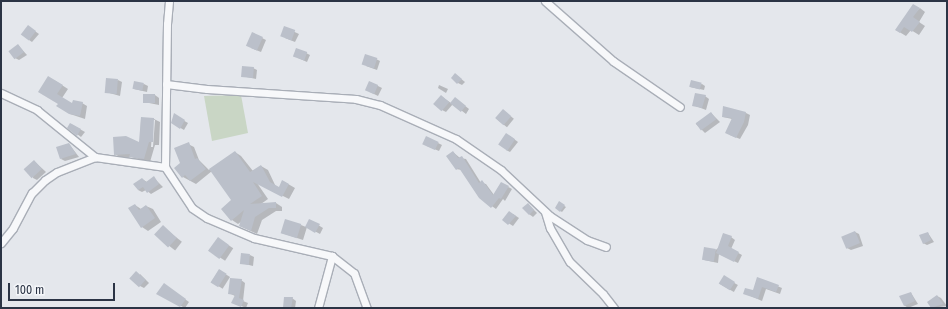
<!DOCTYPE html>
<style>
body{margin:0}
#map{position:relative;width:948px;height:309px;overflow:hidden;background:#e4e7ec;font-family:"Fira Sans Condensed",sans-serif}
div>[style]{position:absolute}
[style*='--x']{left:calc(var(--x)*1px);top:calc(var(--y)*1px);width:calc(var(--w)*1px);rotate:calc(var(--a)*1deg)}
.green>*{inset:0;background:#c9d6c5}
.shadow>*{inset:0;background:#0003;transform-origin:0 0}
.building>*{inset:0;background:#bbc0ca;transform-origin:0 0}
.roads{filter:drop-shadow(1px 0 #a9aeb7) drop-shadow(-1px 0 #a9aeb7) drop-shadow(0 1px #a9aeb7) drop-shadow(0 -1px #a9aeb7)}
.minor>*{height:7px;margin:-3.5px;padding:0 3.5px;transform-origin:3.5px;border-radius:3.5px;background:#f7f8fa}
span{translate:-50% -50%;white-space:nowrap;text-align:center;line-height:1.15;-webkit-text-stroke:4px #f4f6f9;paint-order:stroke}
.frame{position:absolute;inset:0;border:2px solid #2b3445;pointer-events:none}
.scale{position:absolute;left:8px;top:283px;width:107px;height:18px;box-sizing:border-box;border:2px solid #2b3445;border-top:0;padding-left:5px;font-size:12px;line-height:14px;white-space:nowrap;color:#2b3445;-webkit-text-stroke:3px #f4f6f9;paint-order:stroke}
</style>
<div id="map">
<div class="green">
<i style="clip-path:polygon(241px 95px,248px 133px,212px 141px,204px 96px)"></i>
</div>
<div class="shadow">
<i style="clip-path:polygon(920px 8px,925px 12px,919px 22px,925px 26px,919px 35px,911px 30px,906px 36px,896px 30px)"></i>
<i style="clip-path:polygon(284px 27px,299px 34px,295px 42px,285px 38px)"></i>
<i style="clip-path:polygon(32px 29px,39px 34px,32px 42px,29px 40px)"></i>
<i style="clip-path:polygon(262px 38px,266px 40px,261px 52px,251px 48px)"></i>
<i style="clip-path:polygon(18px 45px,27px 55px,19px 60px,15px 58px)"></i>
<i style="clip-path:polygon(306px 53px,310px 55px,307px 62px,298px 58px)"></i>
<i style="clip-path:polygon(376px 59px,380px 61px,377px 70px,366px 66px)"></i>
<i style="clip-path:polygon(253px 68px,257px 70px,256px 79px,242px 76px)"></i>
<i style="clip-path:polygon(455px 74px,465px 82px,462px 85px,458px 83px)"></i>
<i style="clip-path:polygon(54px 80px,68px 89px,62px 98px,73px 105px,82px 103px,87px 106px,85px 119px,70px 114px,59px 104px)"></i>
<i style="clip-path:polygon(118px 80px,122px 82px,120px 96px,106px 92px)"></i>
<i style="clip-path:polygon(370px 82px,382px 88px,378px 96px,370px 92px)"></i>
<i style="clip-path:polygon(144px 84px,148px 86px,147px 92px,134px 89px)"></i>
<i style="clip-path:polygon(702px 84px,705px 86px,704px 90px,690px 87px)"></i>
<i style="clip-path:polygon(439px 85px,448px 89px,446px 93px,438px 88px)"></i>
<i style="clip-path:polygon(155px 95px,159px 98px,159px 105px,144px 102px)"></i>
<i style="clip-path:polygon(441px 96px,451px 103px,459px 101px,469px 109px,466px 114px,453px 104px,446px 112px,442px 110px)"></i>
<i style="clip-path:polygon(705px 96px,709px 99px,706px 110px,693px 105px)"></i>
<i style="left:503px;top:110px;width:14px;height:11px;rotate:39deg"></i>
<i style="clip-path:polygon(711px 113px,720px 122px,705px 133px,696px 124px)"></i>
<i style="clip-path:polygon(746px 113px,750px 115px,748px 125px,740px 139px,730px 135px,732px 119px,723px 117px)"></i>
<i style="clip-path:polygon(174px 115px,188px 123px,184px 130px,172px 123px)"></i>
<i style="clip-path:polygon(evenodd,141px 118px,154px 119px,160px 122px,159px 145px,155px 145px,150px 162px,131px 157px,121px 158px,115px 154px,114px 138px,126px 137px,140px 144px,141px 118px,153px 120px,155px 120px,153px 147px,151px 147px,153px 120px)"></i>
<i style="clip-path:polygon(71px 124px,85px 132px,81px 137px,69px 128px)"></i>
<i style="clip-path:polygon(510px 136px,518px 142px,510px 152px,506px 150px)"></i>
<i style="clip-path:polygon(438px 143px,442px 145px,439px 151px,427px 146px)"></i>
<i style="clip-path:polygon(69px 144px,79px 157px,65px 161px,61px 159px)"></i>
<i style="clip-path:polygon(188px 144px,194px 147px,199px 160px,209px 170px,235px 152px,241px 156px,253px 171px,261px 166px,268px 170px,276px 187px,279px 188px,283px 181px,295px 188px,289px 199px,257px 183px,268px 199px,261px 204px,276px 203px,282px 207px,282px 211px,276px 211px,262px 220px,257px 234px,240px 226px,242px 221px,238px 224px,232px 220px,233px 201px,212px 171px,196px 184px,183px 177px,181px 163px)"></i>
<i style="clip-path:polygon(453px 152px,460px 158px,466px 159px,481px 183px,486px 184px,494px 195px,501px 183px,512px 189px,505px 201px,503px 199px,496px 209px,479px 197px,462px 170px,456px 169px)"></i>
<i style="clip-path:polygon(34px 161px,46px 172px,37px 180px,33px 178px)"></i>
<i style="clip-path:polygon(154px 178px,163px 187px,151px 194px,146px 190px,142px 192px,138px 190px,142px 179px,147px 182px)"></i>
<i style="clip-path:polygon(559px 203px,566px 207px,562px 212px,556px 208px)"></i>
<i style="clip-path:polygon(528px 204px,537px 213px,533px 217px,529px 214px)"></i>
<i style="clip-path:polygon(135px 205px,141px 209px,146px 206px,153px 209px,161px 222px,148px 231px,142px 227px)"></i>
<i style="clip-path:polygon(513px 214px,519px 218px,513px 226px,504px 220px)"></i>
<i style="clip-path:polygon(310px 220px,323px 228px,320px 234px,307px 227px,303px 240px,282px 233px,301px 225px,306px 227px)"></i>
<i style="left:163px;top:227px;width:24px;height:11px;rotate:38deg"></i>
<i style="clip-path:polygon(855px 232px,859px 234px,863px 246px,851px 250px,847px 248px)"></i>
<i style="clip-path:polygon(928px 233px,934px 242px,927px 245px,923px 243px)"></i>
<i style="clip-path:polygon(731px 237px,735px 240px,731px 249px,742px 255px,738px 263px,719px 254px,718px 263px,704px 260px)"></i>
<i style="left:219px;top:239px;width:17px;height:15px;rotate:33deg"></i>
<i style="clip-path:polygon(250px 255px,254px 257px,253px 266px,241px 263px)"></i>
<i style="left:219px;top:270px;width:13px;height:14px;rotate:32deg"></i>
<i style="clip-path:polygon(140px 274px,149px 283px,144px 288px,140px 286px)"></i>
<i style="left:724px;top:277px;width:16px;height:8px;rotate:30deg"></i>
<i style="clip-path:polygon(758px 278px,782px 288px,780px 294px,766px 289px,762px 301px,744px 293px,753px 292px)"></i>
<i style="clip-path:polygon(241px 280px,245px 283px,243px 301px,248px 303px,246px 308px,237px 304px,235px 296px,229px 293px)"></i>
<i style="clip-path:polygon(168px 287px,189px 302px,185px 308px,158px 294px)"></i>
<i style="clip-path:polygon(911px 293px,918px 304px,908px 308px,904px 305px)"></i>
<i style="clip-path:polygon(937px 296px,941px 298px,947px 306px,932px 308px,928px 302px)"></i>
<i style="clip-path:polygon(292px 298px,296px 301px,295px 308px,286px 308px)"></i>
</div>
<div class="building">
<i style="clip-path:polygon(913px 4px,920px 8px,913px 17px,920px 22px,912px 32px,904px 27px,900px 33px,895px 30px)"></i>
<i style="left:28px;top:25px;width:10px;height:12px;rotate:37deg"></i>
<i style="left:284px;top:26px;width:12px;height:11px;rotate:20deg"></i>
<i style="left:252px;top:32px;width:12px;height:15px;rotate:24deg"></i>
<i style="left:18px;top:44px;width:10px;height:12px;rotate:53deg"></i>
<i style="left:296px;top:48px;width:12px;height:9px;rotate:20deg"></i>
<i style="left:365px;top:54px;width:13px;height:11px;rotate:18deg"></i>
<i style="left:242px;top:66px;width:12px;height:11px;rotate:5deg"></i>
<i style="clip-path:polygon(455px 73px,462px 79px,457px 84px,451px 78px)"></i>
<i style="clip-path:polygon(48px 76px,63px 85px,57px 94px,72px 103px,73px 100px,83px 102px,80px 116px,69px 114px,56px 106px,58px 104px,38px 92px)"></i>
<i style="left:106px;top:78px;width:12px;height:15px;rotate:5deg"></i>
<i style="left:691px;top:80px;width:11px;height:7px;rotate:15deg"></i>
<i style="left:134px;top:81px;width:10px;height:8px;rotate:11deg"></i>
<i style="left:369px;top:81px;width:10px;height:10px;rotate:24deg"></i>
<i style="clip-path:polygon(695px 93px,706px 95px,702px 108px,692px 106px)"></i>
<i style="left:143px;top:94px;width:12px;height:9px"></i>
<i style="left:441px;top:95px;width:11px;height:12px;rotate:41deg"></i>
<i style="left:455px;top:97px;width:14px;height:8px;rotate:39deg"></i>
<i style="clip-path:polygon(723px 106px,746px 112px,744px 122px,736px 138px,725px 133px,732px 118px,722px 117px)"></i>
<i style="left:503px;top:109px;width:11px;height:12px;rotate:41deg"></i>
<i style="left:711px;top:112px;width:9px;height:19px;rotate:54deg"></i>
<i style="clip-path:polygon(174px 113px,185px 120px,180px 129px,171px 123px)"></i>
<i style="clip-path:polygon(141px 117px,154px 118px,153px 142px,149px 142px,144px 159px,129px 157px,130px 154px,114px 155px,113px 137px,126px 136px,139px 142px)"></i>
<i style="clip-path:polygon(70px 123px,81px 129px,77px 136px,67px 128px)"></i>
<i style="left:506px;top:133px;width:11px;height:14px;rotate:34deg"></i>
<i style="left:426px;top:136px;width:14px;height:9px;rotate:25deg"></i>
<i style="clip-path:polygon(189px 142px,195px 159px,197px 158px,206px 169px,190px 181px,185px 175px,182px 178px,174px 168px,180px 163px,174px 148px)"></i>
<i style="clip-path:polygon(69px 143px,76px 154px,60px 159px,56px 147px)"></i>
<i style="clip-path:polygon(235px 151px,250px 172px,261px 165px,270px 182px,279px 187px,282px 180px,289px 184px,282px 197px,253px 182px,262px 196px,250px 204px,276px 202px,276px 208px,269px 208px,255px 217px,251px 231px,239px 226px,244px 210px,231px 221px,221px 209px,231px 200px,209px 169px)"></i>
<i style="clip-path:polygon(453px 151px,458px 158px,462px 156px,479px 183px,482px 180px,493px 195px,501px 182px,509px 186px,501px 199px,499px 198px,491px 208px,479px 198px,459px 168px,456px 170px,446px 156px)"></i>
<i style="left:34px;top:160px;width:12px;height:14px;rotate:48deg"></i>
<i style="clip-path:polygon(154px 176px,159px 184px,147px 193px,143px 187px,138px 190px,133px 184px,142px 178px,146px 182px)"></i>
<i style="clip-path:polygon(559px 201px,565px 205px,560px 212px,555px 208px)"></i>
<i style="clip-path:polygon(528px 203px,534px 210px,529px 215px,522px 208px)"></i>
<i style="clip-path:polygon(135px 204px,139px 210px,146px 205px,155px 218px,141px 228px,128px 208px)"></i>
<i style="clip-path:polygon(509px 211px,516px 216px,508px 225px,502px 220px)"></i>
<i style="left:285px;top:219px;width:17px;height:15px;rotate:17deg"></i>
<i style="clip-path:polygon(309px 219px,320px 224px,315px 233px,305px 227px)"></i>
<i style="left:163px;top:225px;width:19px;height:13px;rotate:43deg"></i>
<i style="left:855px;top:231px;width:13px;height:15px;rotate:67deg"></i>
<i style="clip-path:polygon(928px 232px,931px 240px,923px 244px,919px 235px)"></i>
<i style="clip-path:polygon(723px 233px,732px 236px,728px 246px,739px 252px,734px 262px,716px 253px)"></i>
<i style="left:218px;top:237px;width:14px;height:17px;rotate:36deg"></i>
<i style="left:704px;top:247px;width:12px;height:13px;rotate:9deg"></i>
<i style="left:241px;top:253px;width:9px;height:11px;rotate:6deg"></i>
<i style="left:219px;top:269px;width:9px;height:16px;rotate:32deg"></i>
<i style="left:136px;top:271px;width:13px;height:10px;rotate:42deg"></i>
<i style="left:724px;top:275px;width:13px;height:10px;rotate:32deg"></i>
<i style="clip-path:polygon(757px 277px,779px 285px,776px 292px,762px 287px,758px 299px,743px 294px,745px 288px,753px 290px)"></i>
<i style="clip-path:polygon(230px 278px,242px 279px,239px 298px,244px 300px,241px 307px,231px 303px,235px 295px,228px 294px)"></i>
<i style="clip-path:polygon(164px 283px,186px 299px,180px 307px,156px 294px)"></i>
<i style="clip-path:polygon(911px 292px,915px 301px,904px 306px,899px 296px)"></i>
<i style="clip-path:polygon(937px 295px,943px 304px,931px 308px,927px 302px)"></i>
<i style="clip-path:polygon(284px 297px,293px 297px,291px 308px,283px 308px)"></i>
</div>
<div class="roads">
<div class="minor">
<i style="--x:545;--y:1;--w:91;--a:41.4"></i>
<i style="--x:613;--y:61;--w:81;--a:34.5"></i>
<i style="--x:166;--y:84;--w:41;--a:7"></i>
<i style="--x:207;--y:89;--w:149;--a:3.8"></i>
<i style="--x:356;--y:99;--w:25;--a:14"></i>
<i style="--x:380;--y:105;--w:83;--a:24.1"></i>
<i style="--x:456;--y:139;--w:55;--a:34.6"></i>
<i style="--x:501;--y:170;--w:67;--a:43.2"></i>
<i style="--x:550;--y:216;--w:44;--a:33"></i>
<i style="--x:587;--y:240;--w:20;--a:20"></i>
<i style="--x:1;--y:93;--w:40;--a:25"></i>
<i style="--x:37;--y:110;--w:75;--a:39"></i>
<i style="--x:95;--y:157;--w:71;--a:8.1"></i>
<i style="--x:165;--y:167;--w:49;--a:56.6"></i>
<i style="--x:192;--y:208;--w:18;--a:34"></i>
<i style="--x:207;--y:218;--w:51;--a:23.1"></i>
<i style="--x:254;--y:238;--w:80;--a:13"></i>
<i style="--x:332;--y:256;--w:28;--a:38"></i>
<i style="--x:354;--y:273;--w:37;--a:70"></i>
<i style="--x:165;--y:167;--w:143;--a:-89.2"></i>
<i style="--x:167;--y:24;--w:23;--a:-85"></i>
<i style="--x:545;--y:212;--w:17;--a:73"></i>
<i style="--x:550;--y:228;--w:39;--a:60"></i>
<i style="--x:570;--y:262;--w:46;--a:44.1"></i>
<i style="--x:603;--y:294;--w:18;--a:52"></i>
<i style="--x:1;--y:243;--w:19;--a:-51"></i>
<i style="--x:13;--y:228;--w:40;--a:-62"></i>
<i style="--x:32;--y:193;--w:18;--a:-45"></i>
<i style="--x:45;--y:180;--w:14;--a:-34"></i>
<i style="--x:57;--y:172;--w:41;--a:-21.5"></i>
<i style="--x:318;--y:308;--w:54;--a:-74.9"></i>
</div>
</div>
<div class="frame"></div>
<div class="scale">100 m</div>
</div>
